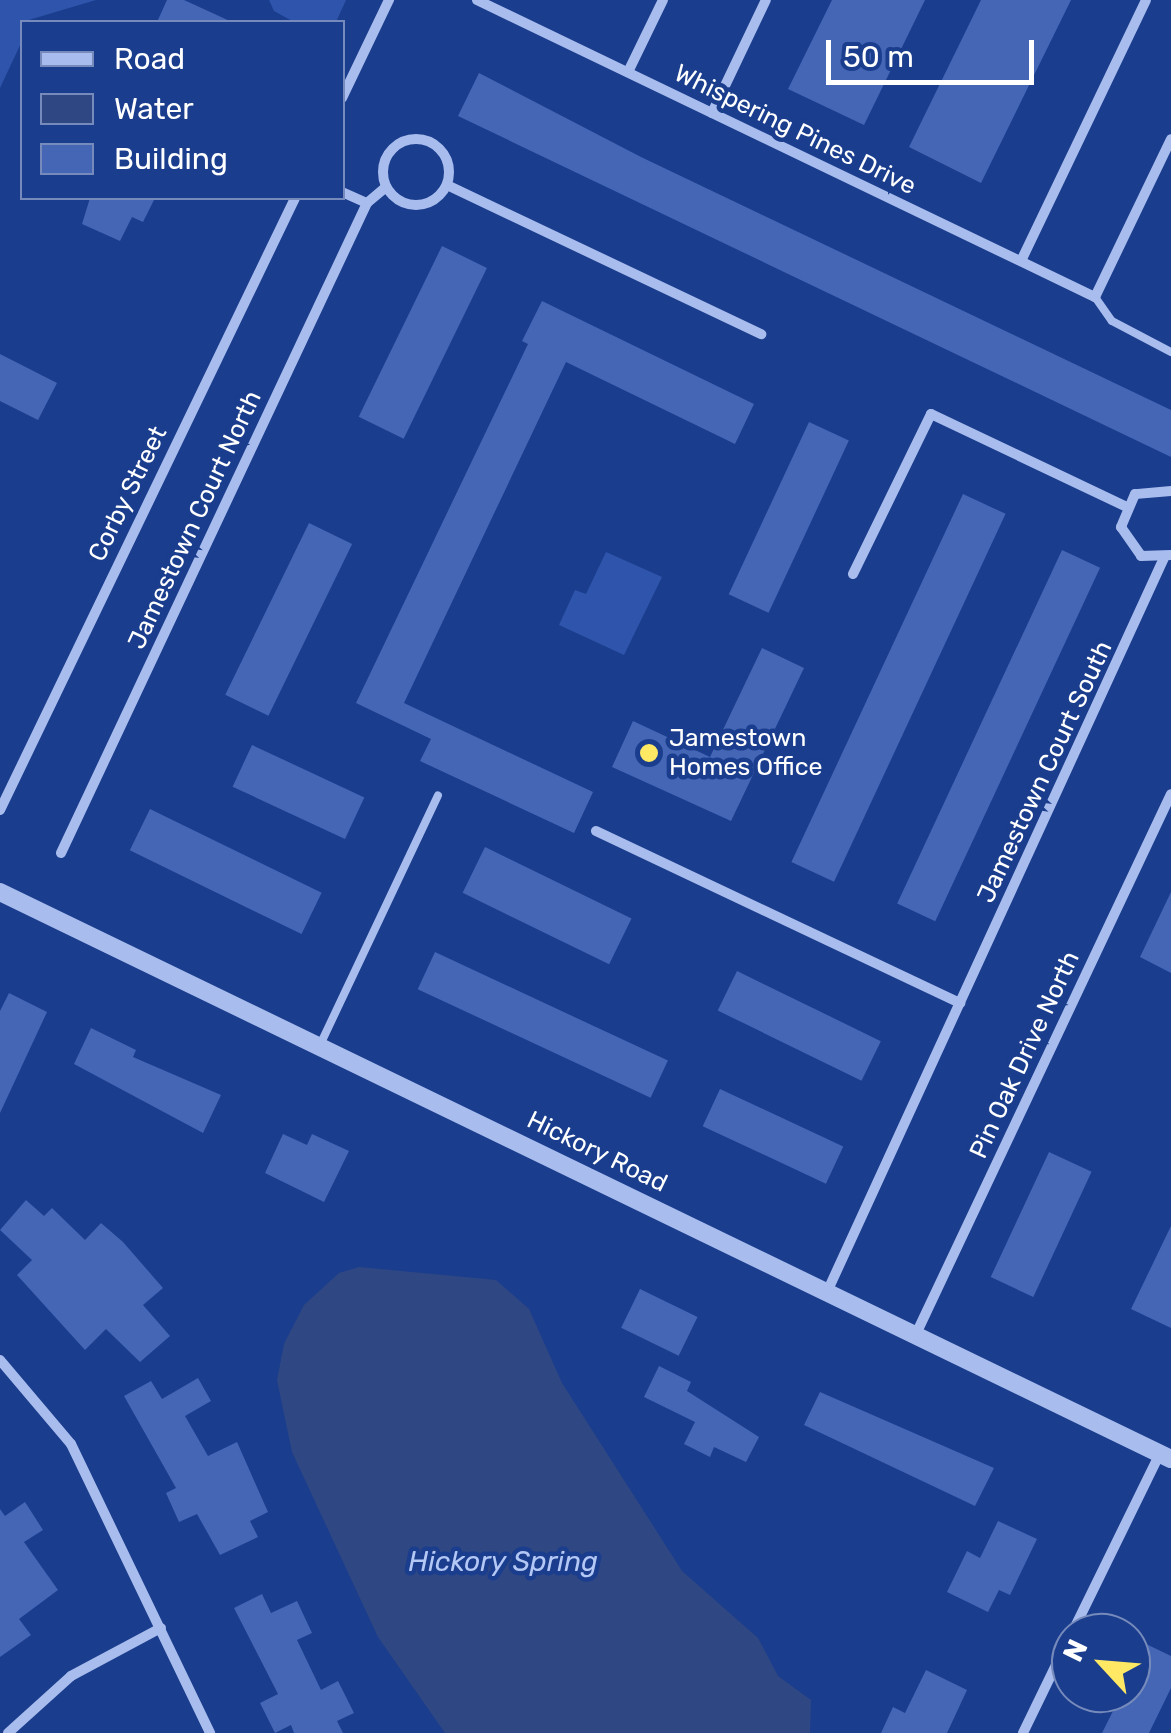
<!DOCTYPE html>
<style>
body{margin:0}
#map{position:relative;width:1171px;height:1733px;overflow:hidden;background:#1b3d8d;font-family:Rubik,sans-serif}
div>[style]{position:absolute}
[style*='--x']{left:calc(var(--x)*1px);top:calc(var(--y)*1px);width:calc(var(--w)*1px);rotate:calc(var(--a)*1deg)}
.green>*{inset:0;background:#2e55ab}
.water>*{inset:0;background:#2f4884}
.building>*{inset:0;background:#4466b5;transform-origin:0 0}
.service>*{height:8px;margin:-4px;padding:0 4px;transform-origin:4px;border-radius:4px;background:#a8bdee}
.minor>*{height:10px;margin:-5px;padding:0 5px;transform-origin:5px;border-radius:5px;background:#a8bdee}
.minor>.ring{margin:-5px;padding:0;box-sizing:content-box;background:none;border:10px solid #a8bdee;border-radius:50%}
.tertiary>*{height:18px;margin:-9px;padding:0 9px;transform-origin:9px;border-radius:9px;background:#a8bdee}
.dots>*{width:28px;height:28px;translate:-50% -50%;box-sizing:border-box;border:5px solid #1b3d8d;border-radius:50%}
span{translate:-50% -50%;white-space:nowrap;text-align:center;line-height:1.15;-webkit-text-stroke:9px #1b3d8d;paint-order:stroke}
.street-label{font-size:25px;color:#fff}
.poi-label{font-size:25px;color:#fff}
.left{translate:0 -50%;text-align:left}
.water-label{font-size:28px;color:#b4c8f5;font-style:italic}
.legend{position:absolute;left:20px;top:20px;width:325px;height:180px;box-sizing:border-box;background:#1b3d8d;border:2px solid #768bbb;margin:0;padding:12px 18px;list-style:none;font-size:30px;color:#fff}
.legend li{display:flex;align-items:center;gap:20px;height:50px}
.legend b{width:50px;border:2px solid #768bbb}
.north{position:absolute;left:1051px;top:1613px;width:100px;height:100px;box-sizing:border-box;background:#1b3d8d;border:2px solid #768bbb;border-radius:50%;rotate:296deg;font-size:28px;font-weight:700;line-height:40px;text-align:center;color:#fff}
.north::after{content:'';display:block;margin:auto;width:35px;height:45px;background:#ffe864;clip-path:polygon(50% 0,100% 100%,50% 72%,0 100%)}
.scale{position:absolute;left:826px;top:40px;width:208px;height:45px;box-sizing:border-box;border:5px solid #fff;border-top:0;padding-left:12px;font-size:30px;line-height:35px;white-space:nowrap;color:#fff;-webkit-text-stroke:8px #1b3d8d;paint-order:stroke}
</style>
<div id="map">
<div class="green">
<i style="clip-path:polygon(0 0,96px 0,22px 22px,22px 41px,0 88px)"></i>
<i style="clip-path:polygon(269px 0,346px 0,336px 22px,294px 22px,274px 11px)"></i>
<i style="clip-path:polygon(606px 552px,662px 577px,624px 655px,559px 625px,575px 590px,586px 594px)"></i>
</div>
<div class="water">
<i style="clip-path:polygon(359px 1267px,496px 1280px,529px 1309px,562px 1383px,682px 1571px,758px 1638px,778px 1676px,811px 1700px,810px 1733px,445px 1733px,378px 1637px,292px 1452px,277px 1380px,284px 1344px,304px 1305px,339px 1273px)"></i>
</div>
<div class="building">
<i style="clip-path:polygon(167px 0,184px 0,232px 22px,157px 22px)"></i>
<i style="clip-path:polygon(832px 0,925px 0,864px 125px,788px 89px)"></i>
<i style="clip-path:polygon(981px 0,1071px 0,981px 183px,909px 147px)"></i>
<i style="clip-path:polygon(479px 73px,641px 157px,1171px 410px,1171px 457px,458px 116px)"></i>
<i style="clip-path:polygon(90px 198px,155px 198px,143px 222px,132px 217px,120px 241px,82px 224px)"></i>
<i style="left:442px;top:246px;width:50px;height:190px;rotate:26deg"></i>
<i style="clip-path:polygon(542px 301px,754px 404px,735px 444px,566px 362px,404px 703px,593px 792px,574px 833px,420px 761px,431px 739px,356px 703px,528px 344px,522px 341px)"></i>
<i style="clip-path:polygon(0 354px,57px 383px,38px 420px,0 401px)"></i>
<i style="left:809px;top:422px;width:44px;height:190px;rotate:25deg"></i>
<i style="left:963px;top:494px;width:47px;height:406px;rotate:25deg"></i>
<i style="left:309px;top:523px;width:48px;height:191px;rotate:26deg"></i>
<i style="left:1062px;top:550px;width:42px;height:390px;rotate:25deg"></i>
<i style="clip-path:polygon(762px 648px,804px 668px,731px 821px,612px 767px,633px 721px,710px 757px)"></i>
<i style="left:252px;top:745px;width:124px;height:46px;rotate:25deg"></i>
<i style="left:150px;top:809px;width:191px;height:46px;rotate:26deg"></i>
<i style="left:485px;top:847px;width:163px;height:51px;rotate:26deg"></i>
<i style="clip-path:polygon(1171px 892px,1171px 973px,1140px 957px)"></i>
<i style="left:435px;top:952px;width:257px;height:41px;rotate:25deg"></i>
<i style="left:737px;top:971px;width:160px;height:44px;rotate:26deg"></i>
<i style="clip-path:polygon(9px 993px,47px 1012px,0 1113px,0 1011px)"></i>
<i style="clip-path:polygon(91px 1028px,136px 1050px,133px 1057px,221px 1095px,203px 1133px,74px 1064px)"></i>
<i style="left:720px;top:1089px;width:136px;height:41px;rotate:25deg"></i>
<i style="clip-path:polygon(283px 1134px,307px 1145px,312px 1134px,349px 1151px,324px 1202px,265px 1173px)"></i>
<i style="left:1049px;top:1152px;width:47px;height:138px;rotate:25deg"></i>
<i style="clip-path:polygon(26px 1200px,44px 1216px,52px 1208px,85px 1240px,101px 1223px,123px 1242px,163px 1288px,143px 1305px,170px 1336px,140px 1362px,106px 1329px,85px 1350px,17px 1275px,32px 1260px,0 1230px)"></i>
<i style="clip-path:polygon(1171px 1226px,1171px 1328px,1131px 1309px)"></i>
<i style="left:640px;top:1289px;width:64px;height:43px;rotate:26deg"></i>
<i style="clip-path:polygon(659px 1366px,691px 1382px,687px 1391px,759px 1437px,746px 1462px,714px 1447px,710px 1457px,684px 1444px,695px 1422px,644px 1397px)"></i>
<i style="clip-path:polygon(198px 1378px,211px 1401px,185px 1416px,208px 1456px,237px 1442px,268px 1512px,250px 1521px,258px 1537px,220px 1555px,197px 1514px,179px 1522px,166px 1493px,176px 1488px,124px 1396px,151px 1381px,162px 1399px)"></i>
<i style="clip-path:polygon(820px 1392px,994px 1468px,975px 1506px,804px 1425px)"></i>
<i style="clip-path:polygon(25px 1502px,43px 1530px,24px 1542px,58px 1590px,19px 1619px,31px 1635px,0 1657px,0 1509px,5px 1516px)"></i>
<i style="clip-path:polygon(998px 1521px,1037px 1539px,1010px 1595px,999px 1590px,988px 1612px,947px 1592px,967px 1551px,980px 1558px)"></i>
<i style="clip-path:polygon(262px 1594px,271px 1613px,297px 1601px,312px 1633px,297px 1640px,321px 1690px,338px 1681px,354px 1713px,337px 1721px,343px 1733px,294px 1733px,291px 1725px,275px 1733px,260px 1703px,278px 1694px,234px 1608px)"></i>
<i style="clip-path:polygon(1144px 1643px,1171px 1656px,1171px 1688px,1149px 1733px,1102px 1733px,1122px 1693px,1131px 1693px,1131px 1670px)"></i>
<i style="clip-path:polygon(926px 1670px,967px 1690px,947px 1733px,881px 1733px,893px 1707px,905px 1713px)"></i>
</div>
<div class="service">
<i style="--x:1095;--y:297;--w:29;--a:55"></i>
<i style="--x:1112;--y:321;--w:67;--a:27.7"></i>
<i style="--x:320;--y:1045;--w:276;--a:-64.7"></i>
</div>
<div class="minor">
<i style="--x:477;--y:0;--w:686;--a:25.67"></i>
<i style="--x:1095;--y:297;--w:175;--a:-64.3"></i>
<i style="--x:628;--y:72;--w:80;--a:-64.1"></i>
<i style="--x:342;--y:98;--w:109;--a:-64.4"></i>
<i style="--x:712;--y:113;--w:125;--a:-64.5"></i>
<i class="ring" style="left:383px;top:139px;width:56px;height:56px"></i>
<i style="--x:447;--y:185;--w:348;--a:25.4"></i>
<i style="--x:342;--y:192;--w:27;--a:24"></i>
<i style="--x:367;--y:203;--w:25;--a:-40"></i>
<i style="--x:1021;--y:261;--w:289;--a:-64.4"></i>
<i style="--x:1171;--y:491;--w:36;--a:175"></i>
<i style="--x:1135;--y:494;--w:36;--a:113"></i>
<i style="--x:1121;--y:527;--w:35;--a:55"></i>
<i style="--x:1141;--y:556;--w:30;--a:-2"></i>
<i style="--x:853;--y:574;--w:178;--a:-64"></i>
<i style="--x:931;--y:414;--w:215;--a:25.4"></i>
<i style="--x:0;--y:810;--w:679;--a:-64.26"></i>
<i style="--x:596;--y:831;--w:403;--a:25.3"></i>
<i style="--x:61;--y:853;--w:718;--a:-64.79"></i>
<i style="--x:827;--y:1292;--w:808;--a:-65.34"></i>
<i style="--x:916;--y:1334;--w:597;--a:-64.72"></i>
<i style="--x:0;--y:1360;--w:110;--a:49.8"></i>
<i style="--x:71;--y:1444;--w:321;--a:64.3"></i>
<i style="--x:1072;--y:1633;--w:200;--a:-63.9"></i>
<i style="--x:8;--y:1733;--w:85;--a:-42.1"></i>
<i style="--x:71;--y:1676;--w:102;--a:-28.1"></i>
<i style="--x:1023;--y:1733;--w:110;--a:-64.1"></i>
</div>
<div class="tertiary">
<i style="--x:0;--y:892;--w:1301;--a:25.84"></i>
</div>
<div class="dots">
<i style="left:649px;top:753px;background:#ffe864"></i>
</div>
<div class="street-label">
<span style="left:795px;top:130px;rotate:26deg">Whispering Pines Drive</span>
<span style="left:128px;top:494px;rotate:-64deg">Corby Street</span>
<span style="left:195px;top:520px;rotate:-65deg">Jamestown Court North</span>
<span style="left:1045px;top:772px;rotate:-65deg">Jamestown Court South</span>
<span style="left:1025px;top:1055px;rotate:-65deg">Pin Oak Drive North</span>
<span style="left:597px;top:1152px;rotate:26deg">Hickory Road</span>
</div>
<div class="poi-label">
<span class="left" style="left:669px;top:753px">Jamestown<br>Homes Office</span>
</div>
<div class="water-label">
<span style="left:503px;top:1562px">Hickory Spring</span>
</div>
<ul class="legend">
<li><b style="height:12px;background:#a8bdee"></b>Road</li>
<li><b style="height:28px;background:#2f4884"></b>Water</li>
<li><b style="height:28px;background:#4466b5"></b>Building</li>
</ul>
<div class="north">N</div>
<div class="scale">50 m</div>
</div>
